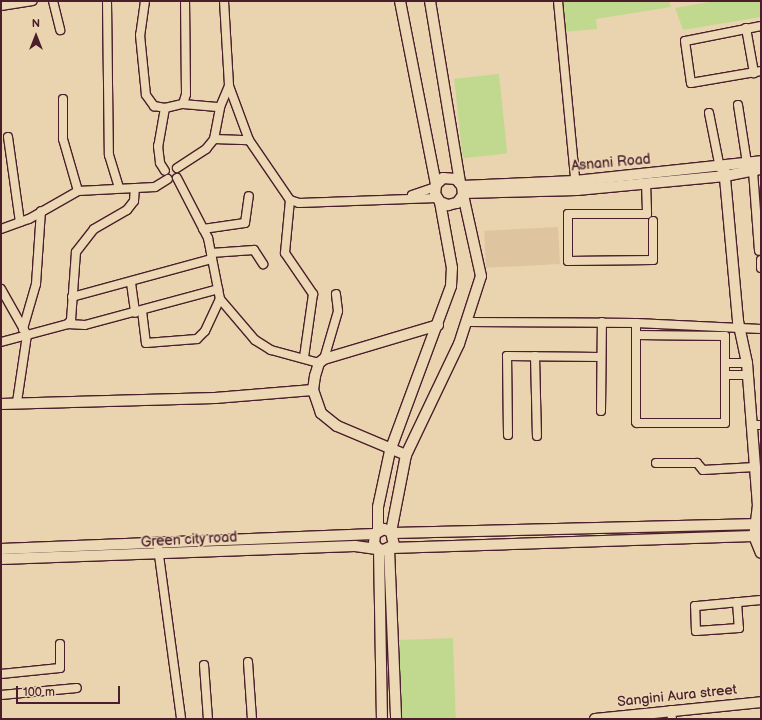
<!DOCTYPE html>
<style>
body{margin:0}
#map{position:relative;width:762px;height:720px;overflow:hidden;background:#ead4af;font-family:"Balsamiq Sans",sans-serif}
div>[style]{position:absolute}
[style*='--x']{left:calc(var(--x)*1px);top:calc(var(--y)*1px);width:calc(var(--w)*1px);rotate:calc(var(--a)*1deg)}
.built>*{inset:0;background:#dec5a0;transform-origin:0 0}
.green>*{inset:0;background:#c1d98f;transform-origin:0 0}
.roads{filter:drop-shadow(1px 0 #4a1f2b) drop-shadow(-1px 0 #4a1f2b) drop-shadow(0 1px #4a1f2b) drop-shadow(0 -1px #4a1f2b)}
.minor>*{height:8px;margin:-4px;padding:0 4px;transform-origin:4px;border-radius:4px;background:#edd8b6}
.tertiary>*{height:10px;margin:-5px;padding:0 5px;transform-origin:5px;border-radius:5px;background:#edd8b6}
span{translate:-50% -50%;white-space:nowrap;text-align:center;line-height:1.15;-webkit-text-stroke:3px #edd8b6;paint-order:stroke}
.street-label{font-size:14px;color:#4a1f2b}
.frame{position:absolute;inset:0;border:2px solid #4a1f2b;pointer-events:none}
.north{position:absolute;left:16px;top:16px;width:40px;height:40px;-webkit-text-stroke:3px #edd8b6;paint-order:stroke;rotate:0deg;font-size:11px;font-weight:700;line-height:16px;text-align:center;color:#4a1f2b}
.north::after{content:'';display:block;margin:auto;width:14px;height:18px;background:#4a1f2b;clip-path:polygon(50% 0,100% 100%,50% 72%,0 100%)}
.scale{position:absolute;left:16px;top:686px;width:104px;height:18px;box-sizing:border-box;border:2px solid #4a1f2b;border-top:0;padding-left:5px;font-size:12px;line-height:14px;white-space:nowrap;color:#4a1f2b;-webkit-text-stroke:3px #edd8b6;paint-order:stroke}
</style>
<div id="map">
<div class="built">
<i style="left:558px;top:227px;width:37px;height:74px;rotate:87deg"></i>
</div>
<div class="green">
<i style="clip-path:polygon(560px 1px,669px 1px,671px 7px,596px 19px,597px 29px,563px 32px)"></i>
<i style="clip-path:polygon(714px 1px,761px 1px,761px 17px,683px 30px,675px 8px)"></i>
<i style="left:499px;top:74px;width:80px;height:45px;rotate:84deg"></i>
<i style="left:453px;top:638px;width:81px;height:55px;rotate:88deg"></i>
</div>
<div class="roads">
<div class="minor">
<i style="--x:53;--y:1;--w:30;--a:76"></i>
<i style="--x:107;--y:1;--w:154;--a:89.3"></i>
<i style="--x:109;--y:155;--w:34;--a:73"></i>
<i style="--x:145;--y:1;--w:34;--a:98"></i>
<i style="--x:140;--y:35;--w:60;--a:84.3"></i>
<i style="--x:146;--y:95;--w:14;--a:54"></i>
<i style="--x:154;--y:106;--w:11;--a:10"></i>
<i style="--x:165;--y:108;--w:18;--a:-13"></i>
<i style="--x:183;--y:104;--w:10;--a:-73"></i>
<i style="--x:186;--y:94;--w:93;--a:-90.6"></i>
<i style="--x:224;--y:1;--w:85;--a:86.6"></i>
<i style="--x:229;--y:86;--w:58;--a:69.7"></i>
<i style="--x:249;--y:140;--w:73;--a:55.7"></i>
<i style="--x:290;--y:200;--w:9;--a:18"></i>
<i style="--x:299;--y:203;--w:138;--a:-2.1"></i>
<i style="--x:558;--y:1;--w:187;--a:84.5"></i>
<i style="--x:1;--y:6;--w:32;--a:-9"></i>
<i style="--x:761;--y:26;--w:77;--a:168.8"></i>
<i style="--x:685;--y:41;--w:42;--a:81.9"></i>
<i style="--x:691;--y:83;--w:71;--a:-9.7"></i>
<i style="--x:746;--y:28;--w:46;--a:79.9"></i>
<i style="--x:63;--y:99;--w:40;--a:90"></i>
<i style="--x:63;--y:139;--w:54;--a:73.9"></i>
<i style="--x:183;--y:104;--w:37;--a:5"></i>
<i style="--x:738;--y:105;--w:59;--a:81.2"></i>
<i style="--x:165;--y:108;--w:39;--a:100"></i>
<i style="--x:158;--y:146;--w:17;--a:83"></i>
<i style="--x:160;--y:163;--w:9;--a:58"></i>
<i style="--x:709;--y:113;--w:56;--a:78.7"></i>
<i style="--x:8;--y:137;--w:86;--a:82"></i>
<i style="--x:214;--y:139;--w:33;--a:-79"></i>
<i style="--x:220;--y:107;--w:23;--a:-67"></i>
<i style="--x:177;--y:168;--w:35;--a:-33"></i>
<i style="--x:206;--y:149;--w:13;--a:-51"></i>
<i style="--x:214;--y:139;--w:35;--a:2"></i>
<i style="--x:753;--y:171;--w:80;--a:85.7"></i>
<i style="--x:177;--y:178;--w:68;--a:62.7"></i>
<i style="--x:208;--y:238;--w:62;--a:78.9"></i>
<i style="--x:220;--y:299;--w:54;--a:49.5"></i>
<i style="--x:255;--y:340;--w:19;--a:32"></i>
<i style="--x:271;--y:350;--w:50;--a:15.2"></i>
<i style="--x:646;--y:183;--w:31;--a:88"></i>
<i style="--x:647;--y:214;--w:79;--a:180"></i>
<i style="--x:568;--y:214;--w:47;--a:90"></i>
<i style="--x:568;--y:261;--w:85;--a:-0.7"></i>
<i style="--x:653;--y:260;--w:39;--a:-90"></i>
<i style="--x:412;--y:195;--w:24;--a:-19"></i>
<i style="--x:290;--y:200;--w:53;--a:95.4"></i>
<i style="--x:285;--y:253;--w:50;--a:55.7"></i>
<i style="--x:313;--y:294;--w:64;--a:98.1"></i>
<i style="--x:1;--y:229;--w:30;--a:-20"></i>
<i style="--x:29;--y:219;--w:56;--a:-29.7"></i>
<i style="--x:78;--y:191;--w:77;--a:-3"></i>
<i style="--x:155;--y:187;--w:15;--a:-32"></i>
<i style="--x:203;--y:229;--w:42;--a:-8.1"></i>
<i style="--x:245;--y:223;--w:27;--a:-82"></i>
<i style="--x:211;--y:253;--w:43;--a:-4"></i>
<i style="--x:254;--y:250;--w:17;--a:57"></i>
<i style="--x:761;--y:260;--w:8;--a:90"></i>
<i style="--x:131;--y:283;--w:30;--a:82"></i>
<i style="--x:1;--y:289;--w:53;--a:60.5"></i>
<i style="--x:27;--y:335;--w:68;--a:98.5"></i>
<i style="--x:72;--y:297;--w:145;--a:-15.2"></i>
<i style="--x:142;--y:311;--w:32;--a:83"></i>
<i style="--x:146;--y:343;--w:51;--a:-4.5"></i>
<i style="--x:197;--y:339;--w:11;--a:-45"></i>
<i style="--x:205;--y:331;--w:35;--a:-65"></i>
<i style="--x:467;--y:322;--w:169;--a:0.3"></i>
<i style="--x:636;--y:323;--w:125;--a:2.7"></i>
<i style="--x:68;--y:324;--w:17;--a:3"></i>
<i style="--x:85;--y:325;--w:138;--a:-15.1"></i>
<i style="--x:23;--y:329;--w:47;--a:-73.9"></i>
<i style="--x:36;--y:284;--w:73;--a:-86.1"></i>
<i style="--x:636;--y:335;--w:89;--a:0.6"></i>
<i style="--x:725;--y:336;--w:87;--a:90"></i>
<i style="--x:725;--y:423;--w:88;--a:180"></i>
<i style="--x:637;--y:423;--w:1;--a:-135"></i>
<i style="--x:636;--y:422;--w:99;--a:-90"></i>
<i style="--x:1;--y:342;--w:69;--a:-15"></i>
<i style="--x:68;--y:324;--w:5;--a:-53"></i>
<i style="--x:71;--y:320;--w:68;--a:-85.8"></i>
<i style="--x:76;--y:252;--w:29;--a:-52"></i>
<i style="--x:94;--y:229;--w:38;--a:-30"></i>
<i style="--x:127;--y:210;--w:11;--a:-52"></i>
<i style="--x:134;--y:201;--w:13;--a:-86"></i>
<i style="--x:535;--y:356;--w:80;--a:88.6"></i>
<i style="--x:324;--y:359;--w:50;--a:-73.7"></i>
<i style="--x:338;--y:311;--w:17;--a:-97"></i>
<i style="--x:726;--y:363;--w:21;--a:0"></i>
<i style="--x:726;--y:375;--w:22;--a:0"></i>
<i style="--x:601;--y:411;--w:89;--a:-89.4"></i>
<i style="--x:752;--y:425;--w:9;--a:0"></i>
<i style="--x:508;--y:435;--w:79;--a:-90.7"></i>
<i style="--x:507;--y:356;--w:93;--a:0.6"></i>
<i style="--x:656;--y:463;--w:41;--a:0"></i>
<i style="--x:697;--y:463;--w:9;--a:49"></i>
<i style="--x:703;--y:470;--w:52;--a:-3.3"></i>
<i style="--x:158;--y:548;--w:173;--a:82.3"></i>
<i style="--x:737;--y:602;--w:26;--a:86"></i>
<i style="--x:739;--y:628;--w:43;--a:176"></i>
<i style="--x:696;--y:631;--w:25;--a:-92"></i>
<i style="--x:695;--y:606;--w:2;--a:0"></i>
<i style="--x:697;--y:606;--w:64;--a:-5.4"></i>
<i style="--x:248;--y:662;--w:57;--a:86"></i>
<i style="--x:204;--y:665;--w:54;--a:85.8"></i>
<i style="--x:1;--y:674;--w:59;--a:-5.8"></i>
<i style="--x:60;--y:668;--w:24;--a:-90"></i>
<i style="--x:1;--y:695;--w:76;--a:-5.3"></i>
<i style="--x:671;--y:710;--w:9;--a:84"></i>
</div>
<div class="tertiary">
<i style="--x:400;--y:1;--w:187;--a:78.9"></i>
<i style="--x:436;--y:185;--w:9;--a:96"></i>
<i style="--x:435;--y:194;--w:9;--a:58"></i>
<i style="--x:440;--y:202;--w:9;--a:21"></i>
<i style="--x:448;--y:205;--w:9;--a:-13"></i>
<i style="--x:457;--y:203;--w:10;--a:-53"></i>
<i style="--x:463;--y:195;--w:9;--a:-96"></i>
<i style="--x:462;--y:186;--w:9;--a:-131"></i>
<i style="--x:456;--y:179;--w:13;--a:-176"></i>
<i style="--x:443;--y:178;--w:10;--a:135"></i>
<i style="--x:430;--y:1;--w:183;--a:80.6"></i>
<i style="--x:724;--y:167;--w:155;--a:84.8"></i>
<i style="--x:738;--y:321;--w:43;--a:77.9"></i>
<i style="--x:747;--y:363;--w:142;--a:85.6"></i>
<i style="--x:758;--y:505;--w:31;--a:97"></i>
<i style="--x:754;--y:536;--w:18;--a:68"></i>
<i style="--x:462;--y:186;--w:113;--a:-2.5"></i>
<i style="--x:575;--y:181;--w:187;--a:-6.1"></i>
<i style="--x:463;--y:193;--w:114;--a:-1.5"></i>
<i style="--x:577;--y:190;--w:149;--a:-5.4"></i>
<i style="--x:725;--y:176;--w:37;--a:-11"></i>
<i style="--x:1;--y:404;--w:214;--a:-1.6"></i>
<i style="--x:215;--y:398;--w:98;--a:-4.7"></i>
<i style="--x:406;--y:455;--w:75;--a:-157.2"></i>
<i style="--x:337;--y:426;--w:21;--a:-141"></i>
<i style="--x:321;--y:413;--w:24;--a:-109"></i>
<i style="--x:313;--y:390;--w:14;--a:-82"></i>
<i style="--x:315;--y:376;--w:14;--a:-73"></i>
<i style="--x:319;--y:363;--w:6;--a:-39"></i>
<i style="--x:324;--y:359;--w:119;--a:-16.6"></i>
<i style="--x:378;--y:531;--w:24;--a:-90"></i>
<i style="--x:378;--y:507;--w:57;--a:-77.9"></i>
<i style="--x:390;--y:451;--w:176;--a:-69.7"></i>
<i style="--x:451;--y:286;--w:18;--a:-87"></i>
<i style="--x:452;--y:268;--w:67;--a:-100.3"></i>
<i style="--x:391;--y:532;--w:78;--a:-79"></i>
<i style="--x:406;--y:455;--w:123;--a:-64.5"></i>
<i style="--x:459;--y:344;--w:71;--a:-72.1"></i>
<i style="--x:481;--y:276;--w:83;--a:-102.5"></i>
<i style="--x:393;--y:533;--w:367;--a:-1.4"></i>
<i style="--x:391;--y:548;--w:370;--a:-1.9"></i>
<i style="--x:1;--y:549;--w:374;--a:-2.3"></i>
<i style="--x:379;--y:549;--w:170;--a:89"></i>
<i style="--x:389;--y:549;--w:170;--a:87.6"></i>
<i style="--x:1;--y:559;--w:354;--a:-2.1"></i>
<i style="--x:355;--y:546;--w:29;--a:8"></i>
<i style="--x:384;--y:550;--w:11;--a:-27"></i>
<i style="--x:394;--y:545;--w:13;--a:-103"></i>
<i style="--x:391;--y:532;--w:8;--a:-157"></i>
<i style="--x:384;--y:529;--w:10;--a:151"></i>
<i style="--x:375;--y:534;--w:9;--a:96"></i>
<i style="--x:374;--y:543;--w:7;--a:56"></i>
<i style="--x:595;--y:719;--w:167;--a:-5.8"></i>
</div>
</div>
<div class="street-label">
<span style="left:611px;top:163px;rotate:-5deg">Asnani Road</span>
<span style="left:189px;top:540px;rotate:-3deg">Green city road</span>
<span style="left:677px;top:696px;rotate:-6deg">Sangini Aura street</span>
</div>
<div class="frame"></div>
<div class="north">N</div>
<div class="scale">100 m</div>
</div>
